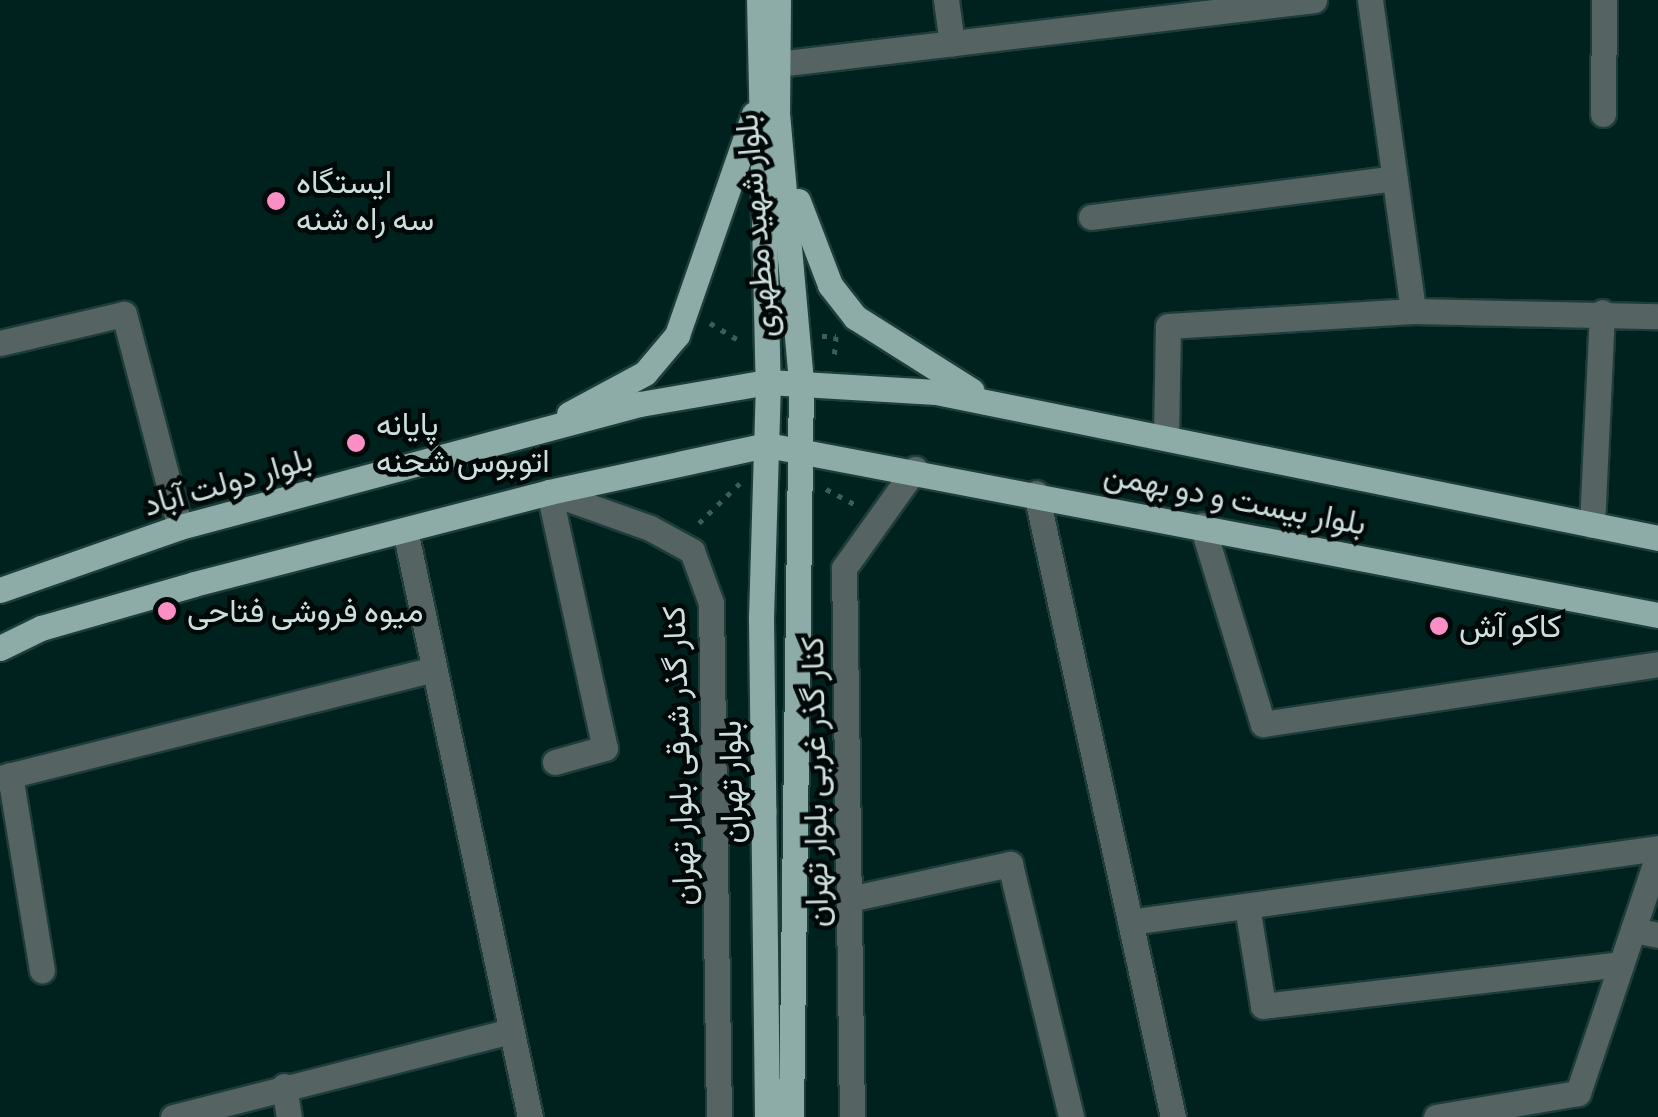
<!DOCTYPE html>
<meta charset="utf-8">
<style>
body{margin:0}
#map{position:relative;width:1658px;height:1117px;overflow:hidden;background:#00221f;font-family:Bitter,Vazirmatn,serif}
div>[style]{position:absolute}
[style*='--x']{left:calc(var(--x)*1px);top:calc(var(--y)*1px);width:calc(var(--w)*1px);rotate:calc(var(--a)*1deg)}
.path>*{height:5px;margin-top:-2.5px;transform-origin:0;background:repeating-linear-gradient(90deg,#3f5c59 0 5px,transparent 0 13px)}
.roads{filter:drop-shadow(2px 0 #1d3c3a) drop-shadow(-2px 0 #1d3c3a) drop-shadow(0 2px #1d3c3a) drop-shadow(0 -2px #1d3c3a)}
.minor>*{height:25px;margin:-12.5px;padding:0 12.5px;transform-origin:12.5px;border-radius:12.5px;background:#556462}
.major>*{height:25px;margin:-12.5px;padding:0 12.5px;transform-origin:12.5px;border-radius:12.5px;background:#8daca8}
.dots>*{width:28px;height:28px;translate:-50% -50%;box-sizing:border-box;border:5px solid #010908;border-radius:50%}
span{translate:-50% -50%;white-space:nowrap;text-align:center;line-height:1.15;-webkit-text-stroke:9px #010908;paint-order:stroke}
.poi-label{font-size:32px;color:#cddfdd}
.left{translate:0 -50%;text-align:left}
.street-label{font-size:32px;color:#cddfdd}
</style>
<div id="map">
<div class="path">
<i style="--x:710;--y:323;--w:33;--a:31"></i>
<i style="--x:822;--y:336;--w:14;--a:0"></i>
<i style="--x:836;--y:336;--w:25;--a:95"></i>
<i style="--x:826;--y:489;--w:34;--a:28"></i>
<i style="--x:699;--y:523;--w:57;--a:-44.3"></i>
</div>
<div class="roads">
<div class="minor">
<i style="--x:946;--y:0;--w:44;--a:82.2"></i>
<i style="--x:1370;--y:0;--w:314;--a:82.1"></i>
<i style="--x:778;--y:64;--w:540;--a:-6.81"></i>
<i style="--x:1603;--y:114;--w:114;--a:-89.5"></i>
<i style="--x:1091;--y:217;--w:306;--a:-7.3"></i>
<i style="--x:0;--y:343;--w:127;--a:-13.2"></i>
<i style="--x:124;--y:314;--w:220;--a:75.3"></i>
<i style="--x:1166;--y:438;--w:112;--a:-89"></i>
<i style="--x:1168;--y:326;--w:245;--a:-3.5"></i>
<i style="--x:1413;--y:311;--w:245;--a:1.2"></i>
<i style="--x:549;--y:492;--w:107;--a:19.6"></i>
<i style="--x:650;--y:528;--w:48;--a:28.7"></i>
<i style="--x:692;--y:551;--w:55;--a:69.9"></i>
<i style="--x:711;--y:603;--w:514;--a:89.11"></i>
<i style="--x:549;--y:492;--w:262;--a:77.7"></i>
<i style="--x:605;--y:748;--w:52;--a:164.4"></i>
<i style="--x:1036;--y:493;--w:639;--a:77.62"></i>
<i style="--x:1202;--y:525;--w:208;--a:73"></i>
<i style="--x:1263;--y:724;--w:400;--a:-8.6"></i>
<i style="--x:1592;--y:525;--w:213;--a:-87.3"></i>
<i style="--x:405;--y:530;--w:600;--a:77.98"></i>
<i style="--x:10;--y:775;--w:198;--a:80.7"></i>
<i style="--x:0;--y:778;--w:447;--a:-14.1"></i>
<i style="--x:714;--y:812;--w:50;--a:-1.1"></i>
<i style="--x:849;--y:899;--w:165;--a:-12.3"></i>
<i style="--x:1010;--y:864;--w:260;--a:76.4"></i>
<i style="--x:1247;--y:906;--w:101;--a:80.9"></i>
<i style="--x:1263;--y:1006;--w:360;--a:-6.7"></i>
<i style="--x:1130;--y:922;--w:533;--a:-7.98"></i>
<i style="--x:1633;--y:930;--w:25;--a:11"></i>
<i style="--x:284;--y:1086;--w:31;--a:81"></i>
<i style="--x:173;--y:1117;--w:345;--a:-14.3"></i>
<i style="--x:852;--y:1117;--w:549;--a:-90.83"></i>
<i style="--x:844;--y:568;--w:122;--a:-54.4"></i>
<i style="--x:1436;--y:1117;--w:144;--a:-9.6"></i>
<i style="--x:1578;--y:1093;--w:251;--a:-71.4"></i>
</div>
<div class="major">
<i style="--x:759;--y:0;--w:382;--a:88.7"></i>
<i style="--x:768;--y:382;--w:235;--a:91.7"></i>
<i style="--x:761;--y:617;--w:500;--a:89.31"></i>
<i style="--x:778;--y:0;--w:113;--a:90.5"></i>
<i style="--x:777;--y:113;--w:270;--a:84.9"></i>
<i style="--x:801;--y:382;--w:735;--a:90.78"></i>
<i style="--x:798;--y:201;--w:90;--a:69.1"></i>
<i style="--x:830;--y:285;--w:41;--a:52"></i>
<i style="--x:855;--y:317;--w:138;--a:32.3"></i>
<i style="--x:569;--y:414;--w:86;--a:-28.3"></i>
<i style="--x:645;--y:373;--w:50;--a:-49.9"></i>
<i style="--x:677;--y:335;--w:234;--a:-70.8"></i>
<i style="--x:0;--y:590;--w:191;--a:-19.3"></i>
<i style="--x:180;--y:527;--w:476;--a:-15"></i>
<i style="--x:640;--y:404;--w:130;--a:-9.8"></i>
<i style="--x:768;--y:382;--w:168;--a:3.4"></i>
<i style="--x:936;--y:392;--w:737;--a:11.43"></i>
<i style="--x:0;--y:648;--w:46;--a:-26"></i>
<i style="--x:41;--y:628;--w:159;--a:-16"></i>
<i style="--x:194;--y:584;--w:367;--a:-14.5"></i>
<i style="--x:549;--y:492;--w:223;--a:-12.2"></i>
<i style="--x:767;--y:445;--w:907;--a:10.8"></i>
</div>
</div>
<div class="dots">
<i style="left:276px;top:201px;background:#fb8fc5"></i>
<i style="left:356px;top:443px;background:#fb8fc5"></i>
<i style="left:167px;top:611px;background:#fb8fc5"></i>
<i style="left:1439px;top:626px;background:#fb8fc5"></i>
</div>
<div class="poi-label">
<span class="left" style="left:296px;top:201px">ایستگاه<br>سه راه شنه</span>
<span class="left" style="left:376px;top:443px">پایانه<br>اتوبوس شحنه</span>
<span class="left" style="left:187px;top:611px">میوه فروشی فتاحی</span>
<span class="left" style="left:1459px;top:626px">کاکو آش</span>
</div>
<div class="street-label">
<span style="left:756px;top:226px;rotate:-95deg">بلوار شهید مطهری</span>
<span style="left:228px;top:482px;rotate:-16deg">بلوار دولت آباد</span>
<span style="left:1235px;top:499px;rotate:11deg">بلوار بیست و دو بهمن</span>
<span style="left:679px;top:756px;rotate:-92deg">کنار گذر شرقی بلوار تهران</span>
<span style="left:731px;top:782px;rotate:-91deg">بلوار تهران</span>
<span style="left:815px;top:782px;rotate:-91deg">کنار گذر غربی بلوار تهران</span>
</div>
</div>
